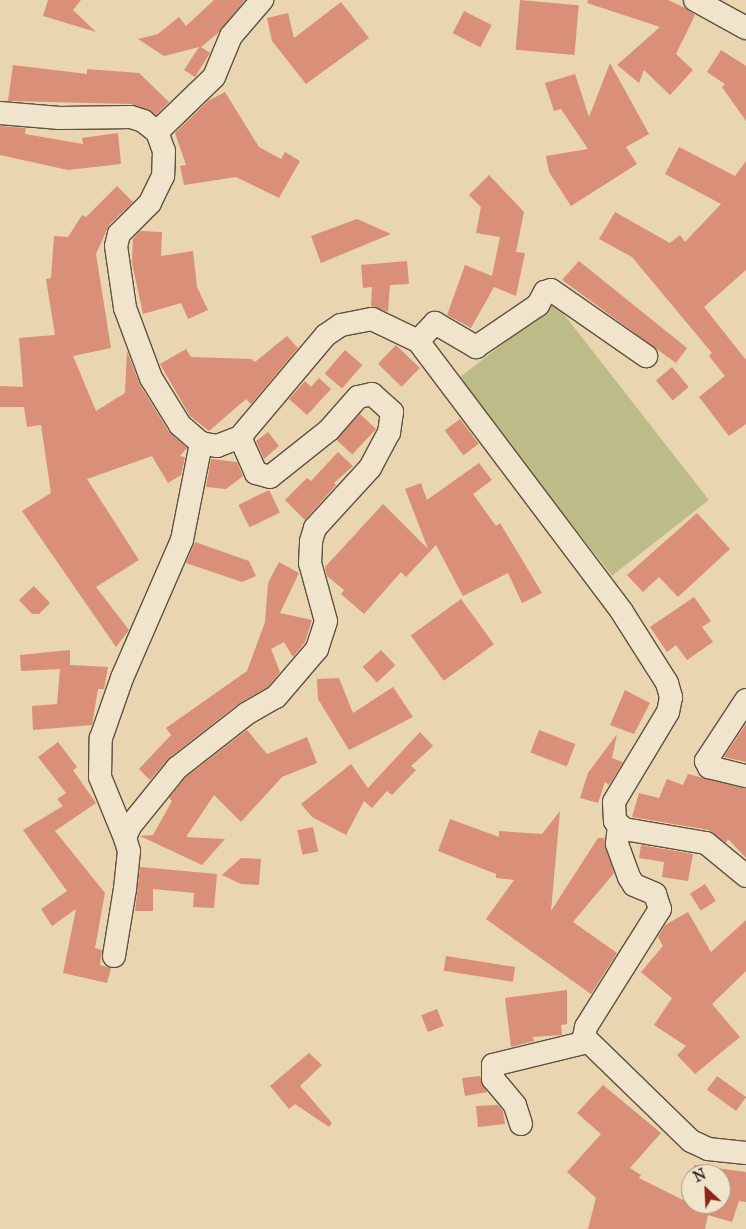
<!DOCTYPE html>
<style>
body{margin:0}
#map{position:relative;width:746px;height:1229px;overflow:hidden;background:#e9d5b0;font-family:"IM FELL Great Primer",serif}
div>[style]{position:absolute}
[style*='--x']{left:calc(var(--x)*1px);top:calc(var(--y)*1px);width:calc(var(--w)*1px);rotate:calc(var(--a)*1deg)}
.green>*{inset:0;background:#bdbb87;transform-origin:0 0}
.building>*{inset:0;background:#d98f78;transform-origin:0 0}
.roads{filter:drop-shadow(1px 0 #605141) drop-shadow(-1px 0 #605141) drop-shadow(0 1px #605141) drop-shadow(0 -1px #605141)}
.minor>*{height:22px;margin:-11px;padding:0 11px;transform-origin:11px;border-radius:11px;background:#f1e4cc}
span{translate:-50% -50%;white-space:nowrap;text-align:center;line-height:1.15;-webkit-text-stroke:4px #f1e4cc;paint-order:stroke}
.north{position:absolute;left:681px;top:1164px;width:50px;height:50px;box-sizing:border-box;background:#f1e4cc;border:1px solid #a59886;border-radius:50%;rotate:335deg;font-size:14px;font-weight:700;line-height:20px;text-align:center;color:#32251c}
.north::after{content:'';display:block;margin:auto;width:18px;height:22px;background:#8f2418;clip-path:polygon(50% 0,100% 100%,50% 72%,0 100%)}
</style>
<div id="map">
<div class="green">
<i style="left:555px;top:303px;width:250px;height:123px;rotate:52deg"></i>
</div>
<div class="building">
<i style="clip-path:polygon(48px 0,81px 0,73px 10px,96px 32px,43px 16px)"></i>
<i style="clip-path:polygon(214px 0,245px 0,218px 33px,201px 47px,210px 53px,195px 77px,184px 70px,199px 47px,164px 56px,138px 39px,158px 34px,179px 17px,186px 26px)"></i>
<i style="left:520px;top:0;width:59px;height:50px;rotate:5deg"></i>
<i style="clip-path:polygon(588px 0,668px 0,685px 8px,695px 15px,676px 54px,693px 70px,670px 95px,644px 70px,639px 83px,617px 65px,660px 27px,587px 3px)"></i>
<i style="clip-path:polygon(341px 2px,369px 38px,306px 84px,272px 41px,267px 18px,288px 13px,294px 38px)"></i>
<i style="left:464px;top:11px;width:31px;height:25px;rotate:27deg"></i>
<i style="clip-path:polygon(721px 50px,746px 66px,746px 121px,722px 87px,725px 84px,707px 72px)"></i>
<i style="clip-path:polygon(610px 63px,649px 134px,626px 147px,637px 164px,571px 206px,549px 172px,546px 156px,588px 149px,561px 109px,554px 111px,545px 83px,575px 74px,589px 117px)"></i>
<i style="clip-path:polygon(13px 65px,87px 74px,87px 69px,139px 73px,169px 102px,156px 115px,131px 104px,8px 101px)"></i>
<i style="clip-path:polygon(225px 92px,259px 147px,281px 159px,285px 152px,300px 161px,279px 198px,236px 177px,184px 185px,180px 166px,186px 165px,175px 133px,208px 101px)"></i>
<i style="clip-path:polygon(0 126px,26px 128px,25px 134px,83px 144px,82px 138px,118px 133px,121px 164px,68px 170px,0 155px)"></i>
<i style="clip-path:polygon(679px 147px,735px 176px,746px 161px,746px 270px,704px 307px,746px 360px,746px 424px,729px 436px,699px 397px,725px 376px,709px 356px,712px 353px,632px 257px,599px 239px,615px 212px,670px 243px,680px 235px,685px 242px,721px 204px,665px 174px)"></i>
<i style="clip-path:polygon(489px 175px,524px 212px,516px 252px,525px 253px,516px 296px,494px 287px,471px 328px,447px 315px,465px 265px,492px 276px,500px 237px,476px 233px,481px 207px,469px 195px)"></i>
<i style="clip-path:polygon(117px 186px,133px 202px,109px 225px,96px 254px,111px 348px,73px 356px,96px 411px,125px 393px,127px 351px,140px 385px,169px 432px,187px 448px,180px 456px,185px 457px,181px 475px,168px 483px,152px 456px,87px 479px,139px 560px,96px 587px,129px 630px,116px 647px,22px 511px,51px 493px,41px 425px,27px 427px,24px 407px,0 407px,0 386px,23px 387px,19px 338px,55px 335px,46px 279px,51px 278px,54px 236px,68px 237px,82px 215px,86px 217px)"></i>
<i style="clip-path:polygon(357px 219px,391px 234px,321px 263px,311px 236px)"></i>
<i style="clip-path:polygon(140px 231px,162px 232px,161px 256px,193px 251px,197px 287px,208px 310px,188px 319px,181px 303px,143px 314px,132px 263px,133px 239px)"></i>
<i style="clip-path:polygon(407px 261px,409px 284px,390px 285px,388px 312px,371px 306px,372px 287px,363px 288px,361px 265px)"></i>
<i style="clip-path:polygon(579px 261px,687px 348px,676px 363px,562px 280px)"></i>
<i style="clip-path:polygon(287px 336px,298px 348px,251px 404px,246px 399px,209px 431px,190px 416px,160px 364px,186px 349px,191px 357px,251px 359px,255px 362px)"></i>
<i style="left:396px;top:345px;width:33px;height:26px;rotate:44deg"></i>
<i style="left:345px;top:350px;width:23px;height:31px;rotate:41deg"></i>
<i style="left:672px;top:367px;width:26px;height:21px;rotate:50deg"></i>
<i style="clip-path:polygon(319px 378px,331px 389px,307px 415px,289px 399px,305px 381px,311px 387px)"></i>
<i style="left:360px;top:414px;width:22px;height:35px;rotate:43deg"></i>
<i style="left:460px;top:419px;width:31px;height:19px;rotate:53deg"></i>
<i style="clip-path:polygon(268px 432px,279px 446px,264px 459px,256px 441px)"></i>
<i style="clip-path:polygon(338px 452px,353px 466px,334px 483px,336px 485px,305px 520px,285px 500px,307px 478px,311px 481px)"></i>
<i style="clip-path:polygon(211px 459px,237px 462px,243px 476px,226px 489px,206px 487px)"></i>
<i style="clip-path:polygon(479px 463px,492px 480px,473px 494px,496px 526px,500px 523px,542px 593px,522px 603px,508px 573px,463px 596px,436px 545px,406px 577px,401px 572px,364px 614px,341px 594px,344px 590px,327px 576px,325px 567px,383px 504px,428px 549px,405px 489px,421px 483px,427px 500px)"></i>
<i style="left:269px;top:490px;width:25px;height:34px;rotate:64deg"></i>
<i style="clip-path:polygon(697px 513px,730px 549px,678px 597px,659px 577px,643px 592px,627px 575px)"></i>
<i style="clip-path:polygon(195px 542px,249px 561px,256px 576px,242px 582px,186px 563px)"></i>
<i style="clip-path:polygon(279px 562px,299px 573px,280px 613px,312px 620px,305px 642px,293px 657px,284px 642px,271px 649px,280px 672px,268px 687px,238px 704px,169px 758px,150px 780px,139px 769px,171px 735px,166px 728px,247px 671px,265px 622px,268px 583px)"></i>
<i style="clip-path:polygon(34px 586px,50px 603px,39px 614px,32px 614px,19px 600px)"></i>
<i style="clip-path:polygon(694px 597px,711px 621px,702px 627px,713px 642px,687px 660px,676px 645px,667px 652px,650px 627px)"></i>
<i style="left:461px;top:599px;width:56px;height:62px;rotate:54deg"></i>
<i style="clip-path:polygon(70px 650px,70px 665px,108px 667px,104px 689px,98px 689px,92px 725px,33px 730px,32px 706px,57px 704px,60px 669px,21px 671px,20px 655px)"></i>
<i style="left:381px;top:650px;width:21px;height:25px;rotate:47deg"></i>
<i style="clip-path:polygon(339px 678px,353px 713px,393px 687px,413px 717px,349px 750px,318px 699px,317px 679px)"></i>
<i style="clip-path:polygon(625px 690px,650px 703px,634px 734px,610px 725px)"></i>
<i style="clip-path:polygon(746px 724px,746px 762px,724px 757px)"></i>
<i style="clip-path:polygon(247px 730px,267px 754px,307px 737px,317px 763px,282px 777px,241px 822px,214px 795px,186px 837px,225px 839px,202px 865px,140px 836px,153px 835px,172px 801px,169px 798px,186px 777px)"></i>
<i style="left:539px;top:730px;width:39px;height:24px;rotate:21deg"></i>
<i style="clip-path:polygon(420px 732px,433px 746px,411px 766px,416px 770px,392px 795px,387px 791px,372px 808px,364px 801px,346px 835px,312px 817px,301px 804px,351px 764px,368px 788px)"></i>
<i style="clip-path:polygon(617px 734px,612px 758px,623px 762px,609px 785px,605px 782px,598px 803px,580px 798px,588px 773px)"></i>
<i style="clip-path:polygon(58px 742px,77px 767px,73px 770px,96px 803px,55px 831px,105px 893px,95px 948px,102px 950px,100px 965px,111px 968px,107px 983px,63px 973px,76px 909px,52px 926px,41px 909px,67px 891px,23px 830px,63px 806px,57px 799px,66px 793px,38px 757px)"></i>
<i style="clip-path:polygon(688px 774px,746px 789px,746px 858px,728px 839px,726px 843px,709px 830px,632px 817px,639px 793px,659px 798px,667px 779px,683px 785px)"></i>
<i style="clip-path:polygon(560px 811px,551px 911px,598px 838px,604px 838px,614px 873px,573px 922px,617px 953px,591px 994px,486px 919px,514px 880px,496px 878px,496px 874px,438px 851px,450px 819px,499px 837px,499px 831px,542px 834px)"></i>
<i style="left:313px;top:827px;width:25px;height:16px;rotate:78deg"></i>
<i style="clip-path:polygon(641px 845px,693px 854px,688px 881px,662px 877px,664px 862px,639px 858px)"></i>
<i style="clip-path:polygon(241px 858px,261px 859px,259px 885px,241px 884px,222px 875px)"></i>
<i style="clip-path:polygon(140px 867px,217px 874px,214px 908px,193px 907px,194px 893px,153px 889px,153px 911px,135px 911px)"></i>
<i style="left:705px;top:884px;width:20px;height:18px;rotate:57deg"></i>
<i style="clip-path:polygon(688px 912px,711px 952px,746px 920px,746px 971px,712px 1004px,740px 1037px,695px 1074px,677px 1055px,686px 1046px,654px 1025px,672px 998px,641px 972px,663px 946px,658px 937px,665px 925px)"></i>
<i style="left:446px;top:956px;width:70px;height:15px;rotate:9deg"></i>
<i style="clip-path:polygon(567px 990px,567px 1024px,561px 1025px,562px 1035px,533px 1037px,534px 1041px,511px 1047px,505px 998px)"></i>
<i style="left:437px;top:1009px;width:18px;height:17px;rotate:68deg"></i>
<i style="clip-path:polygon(309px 1053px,322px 1065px,300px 1086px,332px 1123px,329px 1127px,295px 1104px,289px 1109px,270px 1086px)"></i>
<i style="clip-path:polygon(480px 1076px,487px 1092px,465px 1096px,462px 1078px)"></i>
<i style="left:717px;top:1076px;width:36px;height:17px;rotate:36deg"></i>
<i style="clip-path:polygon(603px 1085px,661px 1133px,630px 1168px,641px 1175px,639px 1178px,689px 1203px,691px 1187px,691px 1204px,721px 1204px,721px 1174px,693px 1174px,694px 1165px,746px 1172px,746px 1202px,739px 1201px,732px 1222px,708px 1215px,705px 1229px,588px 1229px,596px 1198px,567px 1172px,601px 1134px,577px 1113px)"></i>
<i style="clip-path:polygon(498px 1105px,503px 1111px,505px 1124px,478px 1127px,476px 1106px)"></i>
</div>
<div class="roads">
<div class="minor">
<i style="--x:695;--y:0;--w:58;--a:28.8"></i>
<i style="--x:0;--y:113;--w:60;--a:4.8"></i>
<i style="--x:60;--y:118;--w:71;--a:-0.8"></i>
<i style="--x:131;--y:117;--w:13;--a:18"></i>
<i style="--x:143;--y:121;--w:18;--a:38"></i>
<i style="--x:157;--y:132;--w:20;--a:70"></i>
<i style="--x:164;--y:151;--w:25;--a:92"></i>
<i style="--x:163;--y:176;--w:30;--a:116"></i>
<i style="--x:150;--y:203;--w:44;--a:135"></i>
<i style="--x:119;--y:234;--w:12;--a:104"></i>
<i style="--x:116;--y:246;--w:63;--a:81.7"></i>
<i style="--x:125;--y:308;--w:75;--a:69.6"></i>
<i style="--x:151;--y:378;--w:55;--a:58.3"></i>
<i style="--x:180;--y:425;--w:28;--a:41"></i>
<i style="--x:201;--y:443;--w:16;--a:11"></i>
<i style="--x:217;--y:446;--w:25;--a:-21"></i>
<i style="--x:240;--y:437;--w:133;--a:-49.9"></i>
<i style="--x:326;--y:335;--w:18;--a:-34"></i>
<i style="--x:341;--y:325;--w:32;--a:-11"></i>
<i style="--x:372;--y:319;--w:51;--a:25.6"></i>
<i style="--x:418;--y:341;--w:339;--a:53"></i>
<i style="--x:622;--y:612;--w:84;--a:57.6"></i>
<i style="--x:667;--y:683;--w:15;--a:74"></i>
<i style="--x:671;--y:697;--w:15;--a:101"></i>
<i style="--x:668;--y:712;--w:105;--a:121"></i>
<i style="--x:614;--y:802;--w:19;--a:87"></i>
<i style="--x:615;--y:821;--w:12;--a:42"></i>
<i style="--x:624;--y:829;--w:83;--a:9.7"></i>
<i style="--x:706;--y:843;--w:52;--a:39.5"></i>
<i style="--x:157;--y:132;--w:79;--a:-44"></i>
<i style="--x:214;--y:77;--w:44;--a:-67.5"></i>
<i style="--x:231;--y:36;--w:48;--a:-49.3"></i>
<i style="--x:418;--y:341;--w:25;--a:-47"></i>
<i style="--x:435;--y:323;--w:48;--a:30.3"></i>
<i style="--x:476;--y:347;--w:75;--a:-34.1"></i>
<i style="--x:538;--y:305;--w:15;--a:-62"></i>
<i style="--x:545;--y:292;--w:6;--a:-18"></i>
<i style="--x:551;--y:290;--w:116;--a:34.8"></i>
<i style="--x:746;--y:700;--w:73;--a:123.3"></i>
<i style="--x:706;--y:761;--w:7;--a:63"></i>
<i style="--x:709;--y:767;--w:38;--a:14"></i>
<i style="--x:619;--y:825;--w:19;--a:96"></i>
<i style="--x:617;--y:844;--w:35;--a:70"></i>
<i style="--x:629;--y:877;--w:9;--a:58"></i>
<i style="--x:634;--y:885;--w:23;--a:23"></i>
<i style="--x:655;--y:894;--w:16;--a:72"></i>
<i style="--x:660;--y:909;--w:139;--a:122.1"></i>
<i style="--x:586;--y:1027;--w:10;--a:101"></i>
<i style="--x:584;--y:1037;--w:149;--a:44.2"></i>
<i style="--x:691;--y:1141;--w:19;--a:25"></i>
<i style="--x:708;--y:1149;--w:38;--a:6"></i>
<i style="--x:125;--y:838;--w:66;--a:-112.3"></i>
<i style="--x:100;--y:777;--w:39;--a:-89"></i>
<i style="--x:101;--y:738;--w:64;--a:-70.7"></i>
<i style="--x:122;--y:678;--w:150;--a:-66.5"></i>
<i style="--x:182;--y:540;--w:99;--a:-78.9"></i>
<i style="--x:114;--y:956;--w:68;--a:-80.7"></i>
<i style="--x:125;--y:889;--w:38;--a:-84"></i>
<i style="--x:129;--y:851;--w:14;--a:-107"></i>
<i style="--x:125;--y:838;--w:13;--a:-67"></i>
<i style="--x:130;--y:826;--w:75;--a:-51"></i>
<i style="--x:177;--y:768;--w:88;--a:-38"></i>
<i style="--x:246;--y:714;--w:34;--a:-30"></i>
<i style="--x:276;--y:697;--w:63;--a:-49.5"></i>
<i style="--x:317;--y:649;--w:29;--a:-72"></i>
<i style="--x:326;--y:621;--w:60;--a:-105.4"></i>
<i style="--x:310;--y:563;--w:22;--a:-87"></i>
<i style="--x:311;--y:541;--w:14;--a:-73"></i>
<i style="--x:315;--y:528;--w:81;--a:-47.5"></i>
<i style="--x:370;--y:468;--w:40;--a:-62"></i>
<i style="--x:389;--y:433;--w:21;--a:-82"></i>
<i style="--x:392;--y:412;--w:27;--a:-138"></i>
<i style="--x:372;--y:394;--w:14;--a:168"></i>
<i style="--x:358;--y:397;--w:44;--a:131.3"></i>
<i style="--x:329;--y:430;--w:75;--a:141.5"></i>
<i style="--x:270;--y:477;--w:15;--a:-164"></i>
<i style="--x:256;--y:473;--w:39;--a:-114"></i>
<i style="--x:521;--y:1124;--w:20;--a:-108"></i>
<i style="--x:515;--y:1105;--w:34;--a:-130"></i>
<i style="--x:493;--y:1079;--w:14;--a:-90"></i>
<i style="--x:493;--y:1065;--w:97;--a:-13.7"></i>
</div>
</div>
<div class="north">N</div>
</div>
